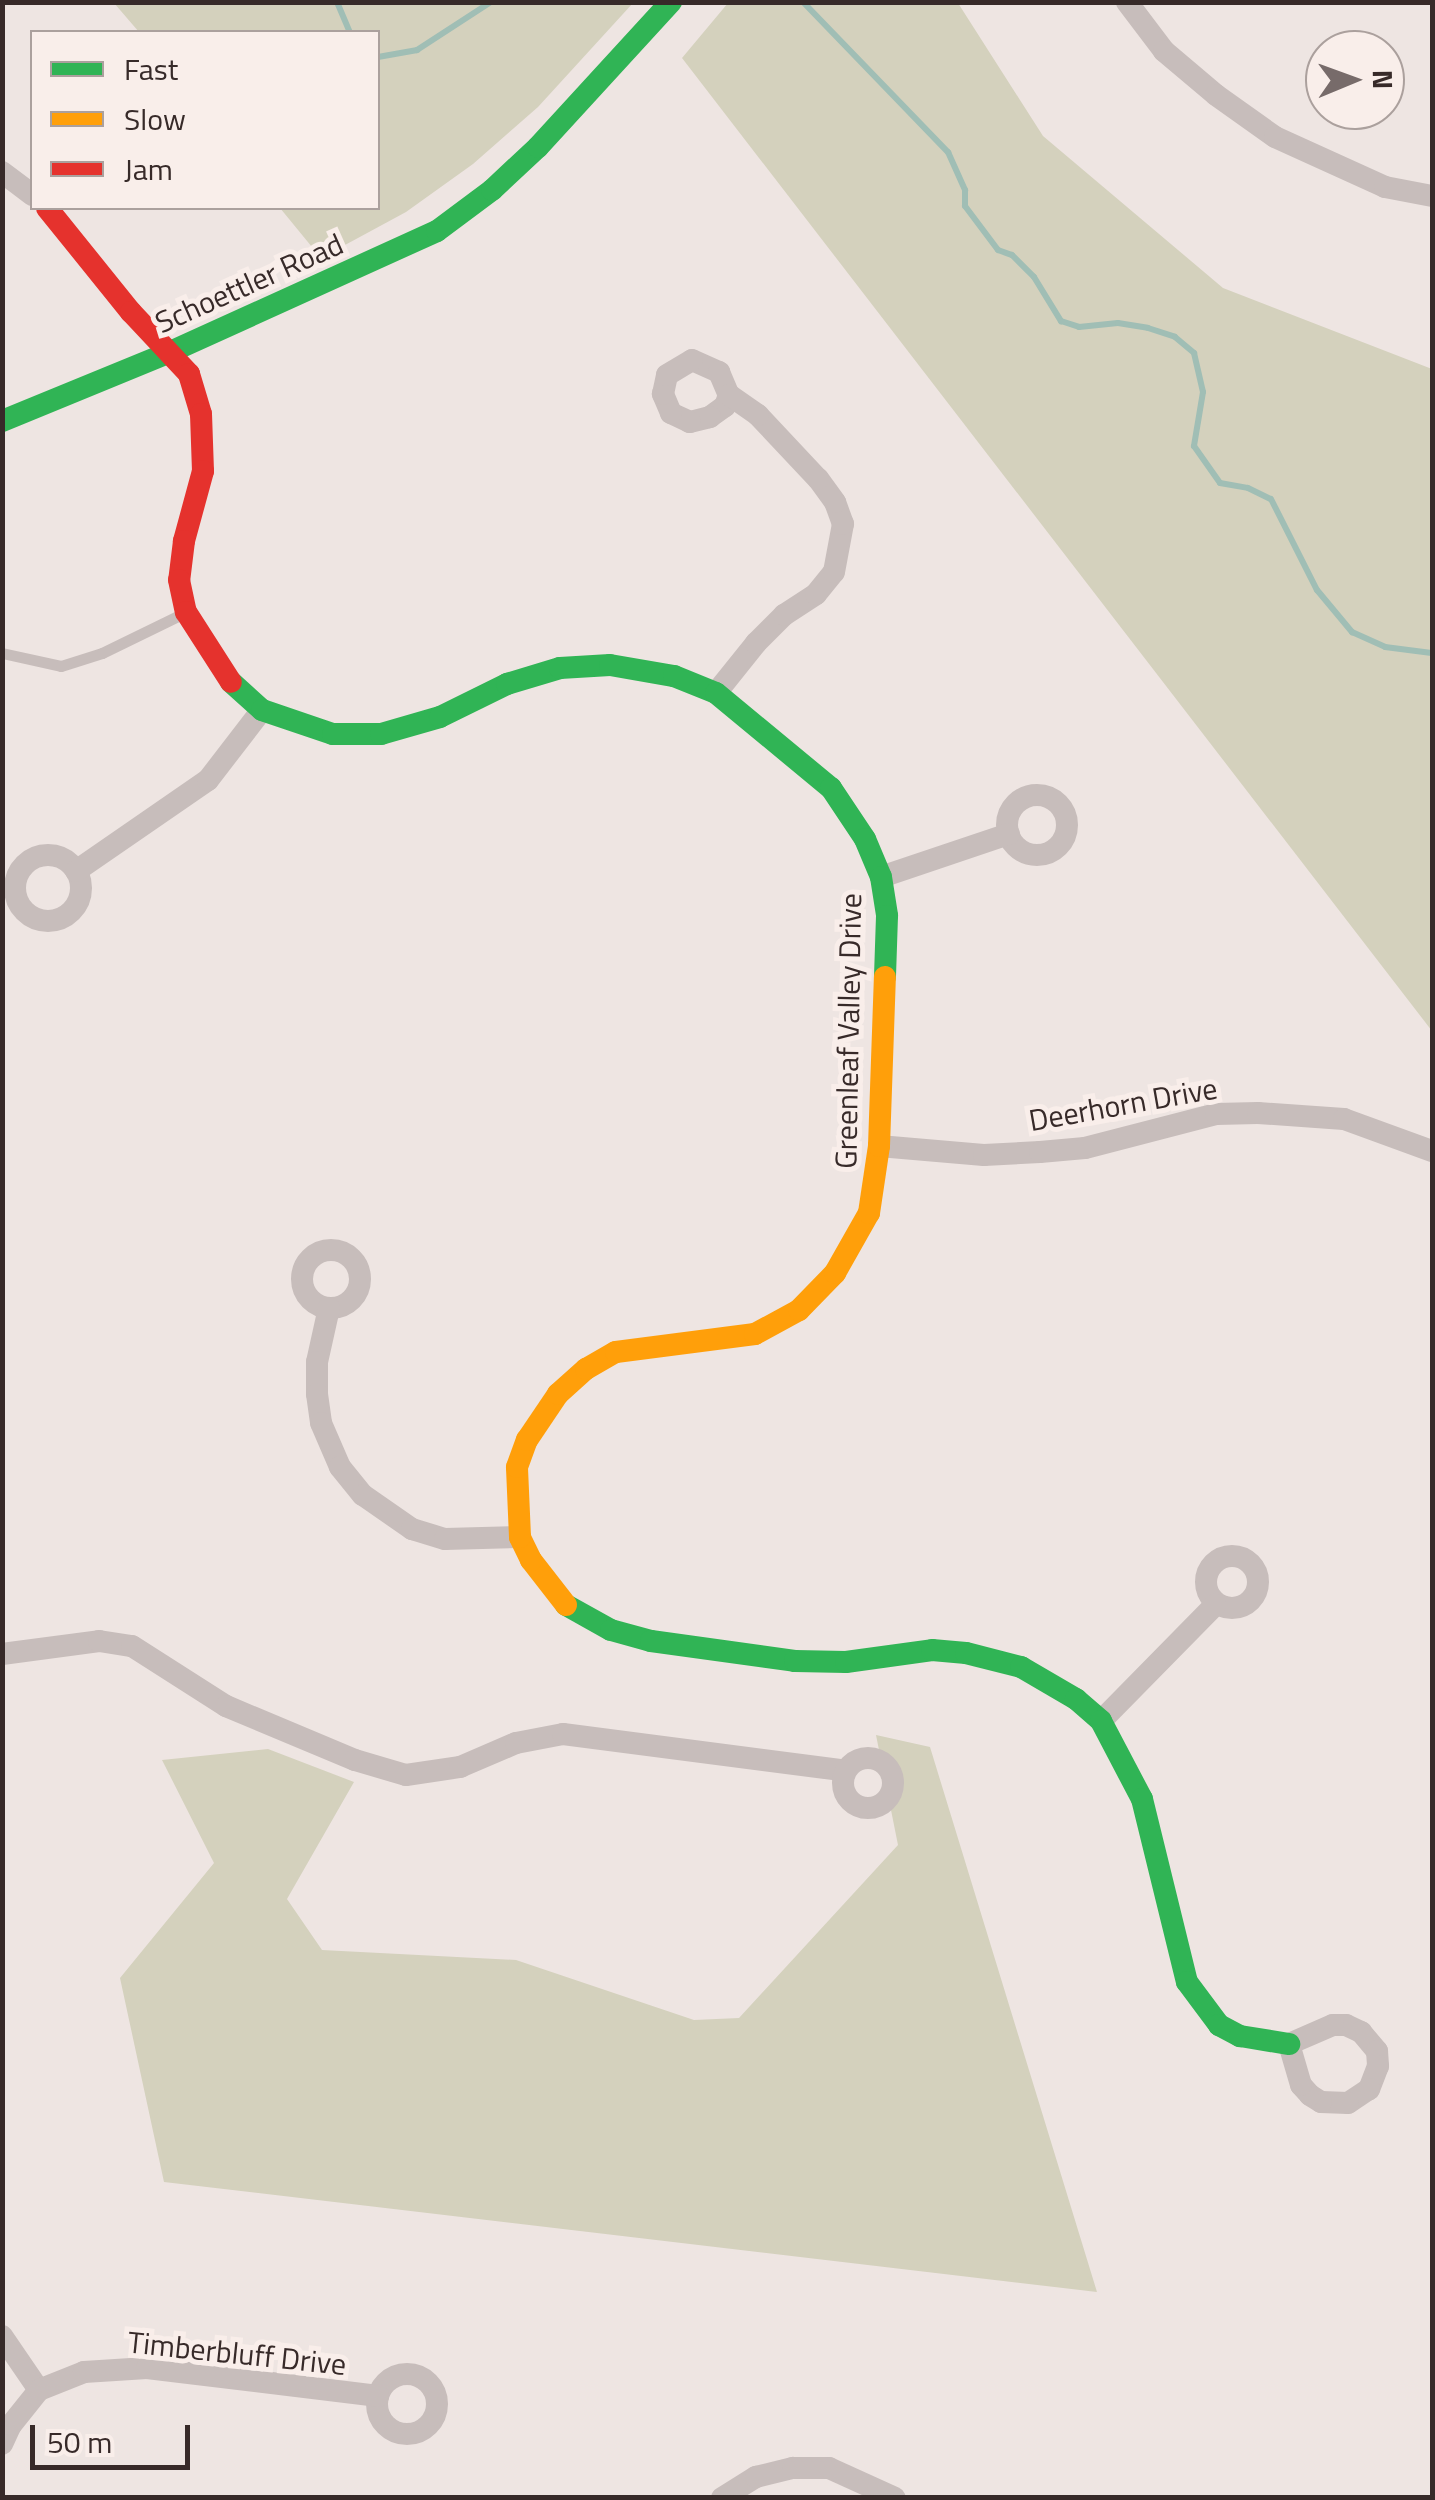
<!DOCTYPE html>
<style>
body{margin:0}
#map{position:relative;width:1435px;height:2500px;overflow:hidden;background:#eee5e2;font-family:"Titillium Web",sans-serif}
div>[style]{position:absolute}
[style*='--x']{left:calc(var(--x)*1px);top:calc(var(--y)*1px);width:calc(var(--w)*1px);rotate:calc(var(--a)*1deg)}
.green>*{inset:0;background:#d4d1bd}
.stream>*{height:6px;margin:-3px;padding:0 3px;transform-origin:3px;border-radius:3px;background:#a0beb5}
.lane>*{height:11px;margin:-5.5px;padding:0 5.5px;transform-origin:5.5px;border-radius:5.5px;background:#c7bdbb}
.street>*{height:22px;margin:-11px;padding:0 11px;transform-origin:11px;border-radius:11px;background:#c7bdbb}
.street>.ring{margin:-11px;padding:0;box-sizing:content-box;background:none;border:22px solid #c7bdbb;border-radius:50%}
.fast>*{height:22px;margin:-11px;padding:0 11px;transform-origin:11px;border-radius:11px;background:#30b455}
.slow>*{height:22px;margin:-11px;padding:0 11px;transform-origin:11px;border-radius:11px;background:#ff9f0a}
.jam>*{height:22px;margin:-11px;padding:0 11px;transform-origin:11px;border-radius:11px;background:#e5322d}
span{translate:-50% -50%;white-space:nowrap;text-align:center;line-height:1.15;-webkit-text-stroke:10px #f9eeea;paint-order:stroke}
.street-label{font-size:30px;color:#372a29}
.frame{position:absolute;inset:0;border:5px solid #372a29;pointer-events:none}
.legend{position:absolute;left:30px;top:30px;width:350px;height:180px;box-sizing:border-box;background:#f9eeea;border:2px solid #aba09d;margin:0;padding:12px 18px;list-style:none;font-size:30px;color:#372a29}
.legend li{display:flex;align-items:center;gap:20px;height:50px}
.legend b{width:50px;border:2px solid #aba09d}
.north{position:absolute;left:1305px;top:30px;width:100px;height:100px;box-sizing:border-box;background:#f9eeea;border:2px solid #aba09d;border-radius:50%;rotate:89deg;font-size:28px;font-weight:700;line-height:40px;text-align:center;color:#372a29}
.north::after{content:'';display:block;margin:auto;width:35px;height:45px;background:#776b6a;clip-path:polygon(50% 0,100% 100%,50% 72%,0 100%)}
.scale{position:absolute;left:30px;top:2425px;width:160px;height:45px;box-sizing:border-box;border:5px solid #372a29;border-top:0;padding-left:12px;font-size:30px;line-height:35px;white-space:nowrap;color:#372a29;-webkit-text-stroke:8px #f9eeea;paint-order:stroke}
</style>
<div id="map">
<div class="green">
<i style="clip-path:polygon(114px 3px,633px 3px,538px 107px,473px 164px,406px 212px,321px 258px,280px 208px,378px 208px,378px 32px,139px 32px)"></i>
<i style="clip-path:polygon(728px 3px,958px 3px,1043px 136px,1223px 288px,1432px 369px,1432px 1031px,682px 58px)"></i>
<i style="clip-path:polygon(876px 1735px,930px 1747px,1097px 2292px,164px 2182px,120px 1978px,214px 1863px,162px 1760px,268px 1749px,354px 1782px,287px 1899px,322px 1950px,516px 1960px,694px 2020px,739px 2018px,898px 1845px)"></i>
</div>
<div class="stream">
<i style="--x:337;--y:2;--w:33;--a:67"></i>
<i style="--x:803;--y:2;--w:209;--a:46"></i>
<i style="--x:948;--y:152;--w:42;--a:65.9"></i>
<i style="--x:965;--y:190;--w:16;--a:90"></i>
<i style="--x:965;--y:206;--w:55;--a:53.1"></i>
<i style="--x:998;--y:250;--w:15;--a:20"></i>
<i style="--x:1012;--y:255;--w:31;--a:45"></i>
<i style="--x:1034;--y:277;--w:52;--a:58.5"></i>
<i style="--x:1061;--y:321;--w:19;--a:18"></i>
<i style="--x:1079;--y:327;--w:39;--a:-6"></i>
<i style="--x:1118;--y:323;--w:30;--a:9"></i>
<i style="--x:1148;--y:328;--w:28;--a:18"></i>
<i style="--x:1175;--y:337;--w:25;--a:40"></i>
<i style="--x:1194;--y:353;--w:40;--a:77"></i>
<i style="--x:1203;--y:392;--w:55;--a:99.5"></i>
<i style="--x:1194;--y:446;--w:45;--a:54.9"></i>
<i style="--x:1220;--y:483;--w:28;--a:10"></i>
<i style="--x:1248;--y:488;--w:25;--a:26"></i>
<i style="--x:1271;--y:499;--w:102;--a:63.2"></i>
<i style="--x:1317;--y:590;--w:55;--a:50.2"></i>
<i style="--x:1352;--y:632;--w:36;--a:24"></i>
<i style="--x:1385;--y:647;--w:47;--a:7.3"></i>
<i style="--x:378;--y:57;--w:40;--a:-10"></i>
<i style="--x:417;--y:50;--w:88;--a:-33"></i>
</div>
<div class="lane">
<i style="--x:2;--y:653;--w:60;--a:12.4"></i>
<i style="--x:61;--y:666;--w:43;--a:-17.6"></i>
<i style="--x:102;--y:653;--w:93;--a:-26"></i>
</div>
<div class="street">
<i style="--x:1127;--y:2;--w:61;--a:52.9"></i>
<i style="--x:1164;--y:51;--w:68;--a:40.2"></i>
<i style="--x:1216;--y:95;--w:72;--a:35.4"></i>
<i style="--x:1275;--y:137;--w:121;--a:24.4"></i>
<i style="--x:1385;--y:187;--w:48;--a:10.8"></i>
<i style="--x:2;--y:172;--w:38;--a:37"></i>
<i style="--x:692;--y:360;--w:30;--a:24"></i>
<i style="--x:719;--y:372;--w:25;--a:67"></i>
<i style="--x:729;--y:395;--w:12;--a:110"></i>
<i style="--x:725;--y:406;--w:19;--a:144"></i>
<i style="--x:710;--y:417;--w:21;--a:166"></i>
<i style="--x:690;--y:422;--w:21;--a:-155"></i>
<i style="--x:671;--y:413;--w:21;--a:-113"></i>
<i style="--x:663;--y:394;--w:19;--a:-78"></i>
<i style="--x:667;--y:375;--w:29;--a:-31"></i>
<i style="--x:716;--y:693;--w:64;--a:-51.3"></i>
<i style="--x:756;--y:643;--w:40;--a:-45"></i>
<i style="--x:784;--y:615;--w:38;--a:-33"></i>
<i style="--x:816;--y:594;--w:28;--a:-51"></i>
<i style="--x:834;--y:572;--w:49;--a:-79.4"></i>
<i style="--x:843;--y:524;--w:23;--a:-110"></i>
<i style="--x:835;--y:502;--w:29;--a:-126"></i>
<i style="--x:818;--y:479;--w:88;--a:-133.2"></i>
<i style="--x:758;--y:415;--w:35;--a:-145"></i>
<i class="ring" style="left:1007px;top:795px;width:38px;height:38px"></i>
<i class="ring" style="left:15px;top:855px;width:44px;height:44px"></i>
<i style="--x:76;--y:871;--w:160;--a:-34.6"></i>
<i style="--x:208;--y:780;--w:88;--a:-52.4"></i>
<i style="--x:881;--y:877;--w:135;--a:-18.6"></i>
<i style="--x:879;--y:1146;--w:105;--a:4.9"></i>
<i style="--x:984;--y:1155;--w:56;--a:-3.1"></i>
<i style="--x:1040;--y:1152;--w:45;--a:-5.1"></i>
<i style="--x:1085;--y:1148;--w:135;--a:-14.5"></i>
<i style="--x:1216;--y:1114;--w:42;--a:-1.4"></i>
<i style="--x:1258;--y:1113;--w:86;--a:4"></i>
<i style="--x:1344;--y:1119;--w:94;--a:20"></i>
<i class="ring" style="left:302px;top:1250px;width:36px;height:36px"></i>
<i style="--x:329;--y:1308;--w:55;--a:102.5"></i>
<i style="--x:317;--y:1362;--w:32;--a:90"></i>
<i style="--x:317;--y:1394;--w:29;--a:82"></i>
<i style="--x:321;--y:1423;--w:48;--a:66.6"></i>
<i style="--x:340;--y:1467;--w:36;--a:51"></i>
<i style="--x:363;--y:1495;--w:60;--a:34.8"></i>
<i style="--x:412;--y:1529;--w:34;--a:17"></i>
<i style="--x:445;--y:1539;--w:75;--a:-1.5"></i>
<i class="ring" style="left:1206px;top:1556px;width:30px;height:30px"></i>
<i style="--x:2;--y:1654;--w:98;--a:-7.6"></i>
<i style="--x:99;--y:1641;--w:33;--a:9"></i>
<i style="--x:132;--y:1646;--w:112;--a:32.6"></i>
<i style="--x:226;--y:1706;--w:140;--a:22.7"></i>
<i style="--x:355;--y:1760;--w:53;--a:16.4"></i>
<i style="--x:406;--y:1775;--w:55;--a:-8.4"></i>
<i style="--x:460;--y:1767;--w:61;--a:-23.2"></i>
<i style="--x:516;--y:1743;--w:48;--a:-10.8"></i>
<i style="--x:563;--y:1734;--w:285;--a:7.4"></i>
<i style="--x:1101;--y:1721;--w:163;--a:-45.5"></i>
<i class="ring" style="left:843px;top:1758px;width:28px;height:28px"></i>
<i style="--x:1333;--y:2025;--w:13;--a:0"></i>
<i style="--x:1346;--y:2025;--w:17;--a:25"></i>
<i style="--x:1361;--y:2032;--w:25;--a:50"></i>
<i style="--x:1377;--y:2051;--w:15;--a:86"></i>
<i style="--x:1378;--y:2066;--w:25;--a:111"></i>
<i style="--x:1369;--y:2089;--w:25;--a:146"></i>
<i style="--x:1348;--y:2103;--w:27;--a:-178"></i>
<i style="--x:1321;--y:2102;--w:13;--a:-148"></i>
<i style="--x:1310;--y:2095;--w:13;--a:-132"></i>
<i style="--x:1301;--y:2085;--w:43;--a:-106.3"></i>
<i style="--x:1289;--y:2044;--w:48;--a:-23.4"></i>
<i style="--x:2;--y:2336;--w:65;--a:55.6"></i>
<i class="ring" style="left:377px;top:2374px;width:38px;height:38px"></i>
<i style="--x:2;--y:2444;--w:21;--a:-65"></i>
<i style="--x:11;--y:2425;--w:45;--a:-51.3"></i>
<i style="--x:39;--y:2390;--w:48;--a:-21.8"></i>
<i style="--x:84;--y:2372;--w:63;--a:-3.6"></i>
<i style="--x:147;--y:2368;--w:233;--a:6.9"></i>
<i style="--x:722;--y:2498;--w:40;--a:-32"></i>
<i style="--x:756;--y:2477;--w:38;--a:-14"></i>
<i style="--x:793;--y:2468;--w:36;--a:0"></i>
<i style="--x:829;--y:2468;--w:72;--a:24.4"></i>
</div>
<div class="fast">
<i style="--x:2;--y:421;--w:179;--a:-22.3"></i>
<i style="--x:168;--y:353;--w:295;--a:-24.4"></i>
<i style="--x:437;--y:231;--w:69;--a:-36.7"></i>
<i style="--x:492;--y:190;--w:63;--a:-43.1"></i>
<i style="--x:538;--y:147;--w:197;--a:-47.5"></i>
<i style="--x:231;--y:682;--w:42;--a:42.1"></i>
<i style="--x:262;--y:710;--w:75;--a:18.7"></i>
<i style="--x:333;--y:734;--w:48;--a:0"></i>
<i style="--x:381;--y:734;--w:61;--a:-16.1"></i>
<i style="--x:440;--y:717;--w:75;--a:-26.2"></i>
<i style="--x:507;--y:684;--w:55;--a:-16.8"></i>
<i style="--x:560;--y:668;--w:50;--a:-3.4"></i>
<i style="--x:610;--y:665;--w:65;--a:9.8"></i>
<i style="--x:674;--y:676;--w:45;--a:22"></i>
<i style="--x:716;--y:693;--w:149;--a:39.6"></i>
<i style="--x:831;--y:788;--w:61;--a:56.3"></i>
<i style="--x:865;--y:839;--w:41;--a:67.2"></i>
<i style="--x:881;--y:877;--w:39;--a:81"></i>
<i style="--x:887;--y:916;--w:61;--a:91.9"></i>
<i style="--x:566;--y:1605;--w:51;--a:29.1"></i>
<i style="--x:611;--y:1630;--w:41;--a:15.4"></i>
<i style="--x:651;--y:1641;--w:145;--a:7.9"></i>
<i style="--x:795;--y:1661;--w:51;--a:1.1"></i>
<i style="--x:846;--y:1662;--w:87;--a:-7.9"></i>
<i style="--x:932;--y:1650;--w:34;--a:5"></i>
<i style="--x:966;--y:1653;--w:57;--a:14.3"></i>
<i style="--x:1021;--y:1667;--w:64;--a:30.2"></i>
<i style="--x:1076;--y:1699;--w:33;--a:41"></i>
<i style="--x:1101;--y:1721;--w:88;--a:62.3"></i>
<i style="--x:1142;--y:1799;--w:188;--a:76.2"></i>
<i style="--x:1187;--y:1982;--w:54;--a:53.3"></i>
<i style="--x:1219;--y:2025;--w:24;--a:28"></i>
<i style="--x:1240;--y:2036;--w:50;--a:9.3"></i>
</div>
<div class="slow">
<i style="--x:566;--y:1605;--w:57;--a:-127.9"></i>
<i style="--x:531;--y:1560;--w:25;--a:-116"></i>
<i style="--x:520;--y:1537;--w:70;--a:-92.5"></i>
<i style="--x:517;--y:1467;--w:29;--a:-70"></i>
<i style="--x:527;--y:1440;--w:55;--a:-56"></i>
<i style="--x:558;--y:1394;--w:38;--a:-42"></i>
<i style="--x:586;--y:1369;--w:34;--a:-30"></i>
<i style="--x:616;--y:1352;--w:140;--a:-7.4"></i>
<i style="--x:755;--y:1334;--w:50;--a:-28.6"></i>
<i style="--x:799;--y:1310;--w:52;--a:-45.8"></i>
<i style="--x:835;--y:1273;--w:69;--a:-60.5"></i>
<i style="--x:869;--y:1213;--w:68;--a:-81.5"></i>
<i style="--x:879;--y:1146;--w:169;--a:-88"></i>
</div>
<div class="jam">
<i style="--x:47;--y:208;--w:134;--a:51.1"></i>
<i style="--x:131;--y:312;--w:85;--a:46.9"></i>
<i style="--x:189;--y:374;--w:42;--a:73.3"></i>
<i style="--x:201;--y:414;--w:57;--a:88"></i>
<i style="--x:203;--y:471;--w:73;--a:105.2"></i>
<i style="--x:184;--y:541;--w:39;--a:97"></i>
<i style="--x:179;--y:580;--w:33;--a:78"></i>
<i style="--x:186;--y:612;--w:83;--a:57.3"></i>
</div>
<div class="street-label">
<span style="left:249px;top:283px;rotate:-24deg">Schoettler Road</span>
<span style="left:848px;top:1031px;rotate:-89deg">Greenleaf Valley Drive</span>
<span style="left:1123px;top:1104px;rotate:-10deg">Deerhorn Drive</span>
<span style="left:237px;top:2353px;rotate:6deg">Timberbluff Drive</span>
</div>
<div class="frame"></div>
<ul class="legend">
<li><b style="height:12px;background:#30b455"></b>Fast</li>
<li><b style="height:12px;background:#ff9f0a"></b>Slow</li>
<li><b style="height:12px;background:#e5322d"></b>Jam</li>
</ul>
<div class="north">N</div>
<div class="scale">50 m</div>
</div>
